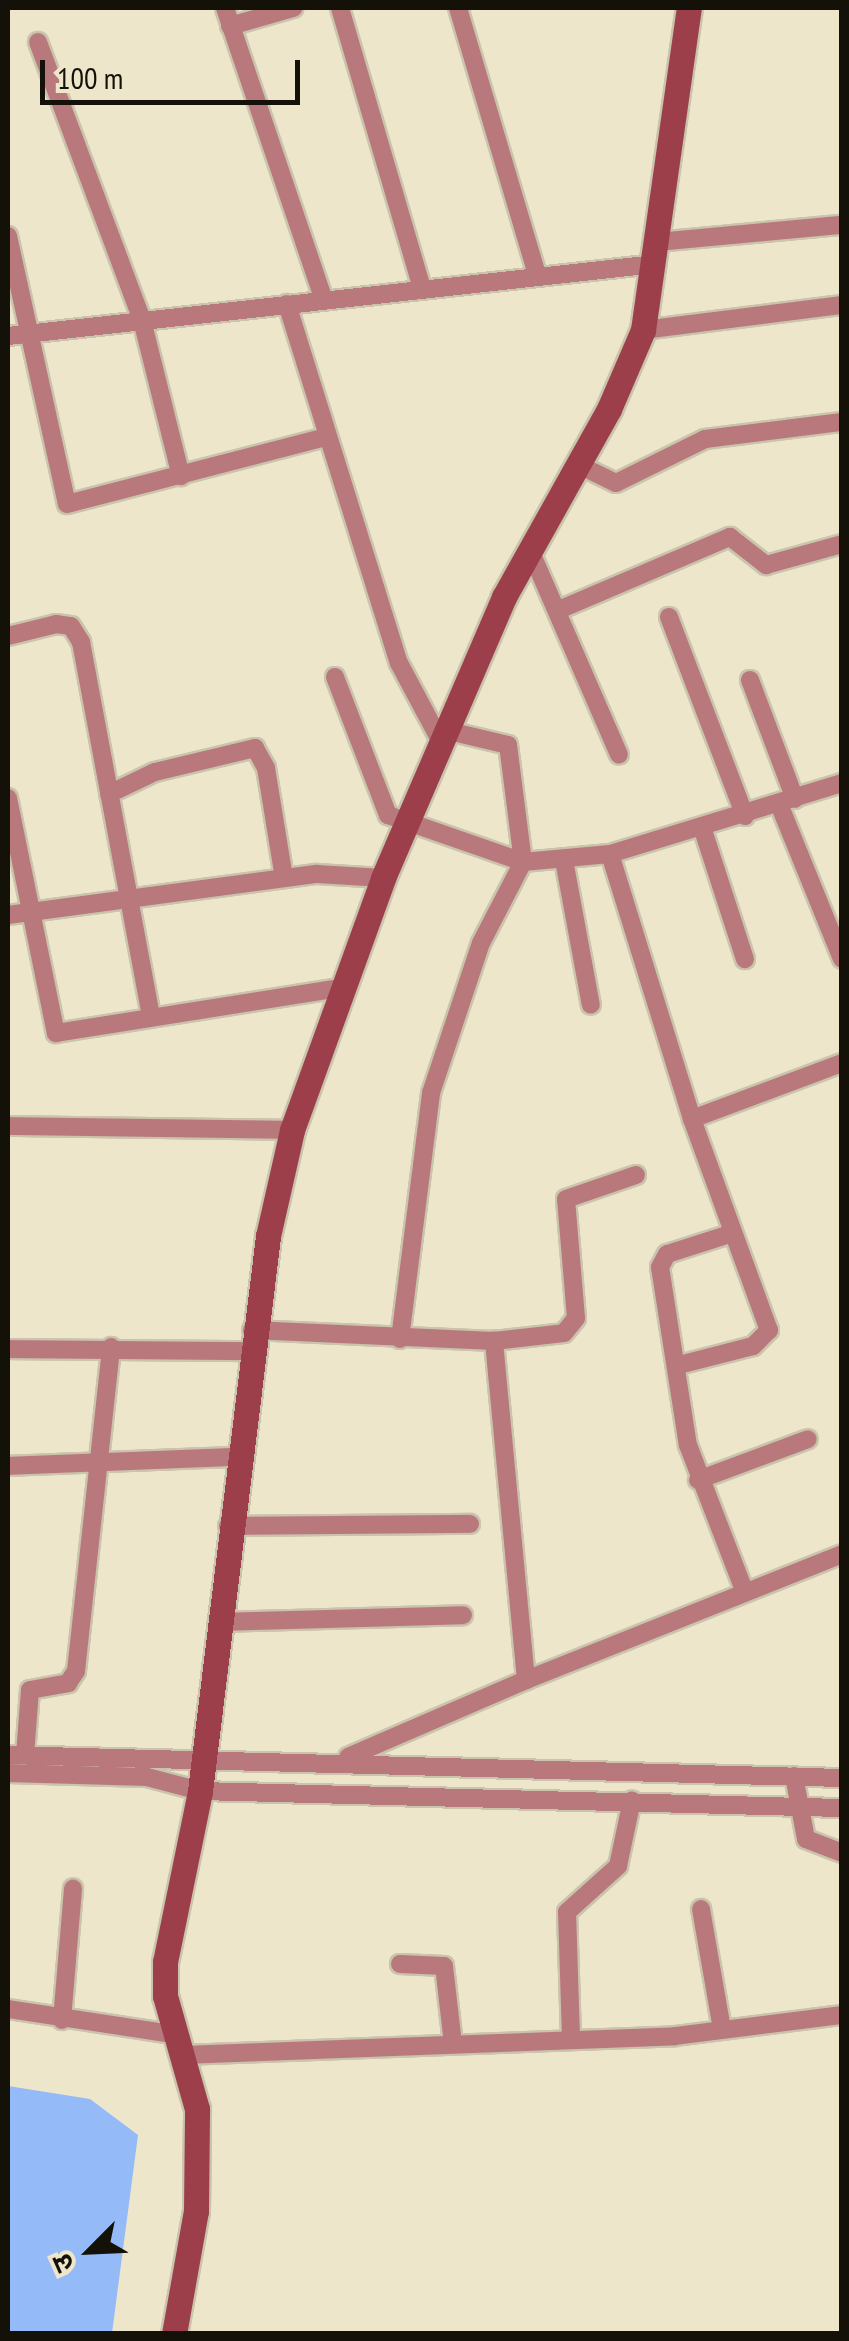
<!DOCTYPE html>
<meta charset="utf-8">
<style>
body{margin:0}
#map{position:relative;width:849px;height:2341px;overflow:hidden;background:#ede6cb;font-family:"PT Sans Narrow","Noto Sans Devanagari",sans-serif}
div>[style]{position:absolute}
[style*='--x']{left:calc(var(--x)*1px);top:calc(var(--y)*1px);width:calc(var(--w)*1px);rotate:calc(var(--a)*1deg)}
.water>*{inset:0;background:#94baf8}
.roads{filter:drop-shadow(2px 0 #cac4ac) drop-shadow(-2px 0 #cac4ac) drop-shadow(0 2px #cac4ac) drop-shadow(0 -2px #cac4ac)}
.street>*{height:18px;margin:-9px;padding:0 9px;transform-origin:9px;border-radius:9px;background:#b9787c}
.secondary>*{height:25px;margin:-12.5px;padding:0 12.5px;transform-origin:12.5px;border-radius:12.5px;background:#9c3f4b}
span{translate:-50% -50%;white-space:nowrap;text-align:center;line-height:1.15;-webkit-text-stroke:9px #ede6cb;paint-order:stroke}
.frame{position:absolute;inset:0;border:10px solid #141208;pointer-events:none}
.north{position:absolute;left:40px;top:2201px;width:100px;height:100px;-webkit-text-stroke:8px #ede6cb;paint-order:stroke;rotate:246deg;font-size:28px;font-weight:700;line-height:40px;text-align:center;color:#141208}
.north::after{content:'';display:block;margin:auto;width:35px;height:45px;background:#141208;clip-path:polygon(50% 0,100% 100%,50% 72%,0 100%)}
.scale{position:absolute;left:40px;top:60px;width:260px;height:45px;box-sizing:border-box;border:5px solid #141208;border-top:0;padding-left:12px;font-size:30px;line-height:35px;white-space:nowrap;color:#141208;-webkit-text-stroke:8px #ede6cb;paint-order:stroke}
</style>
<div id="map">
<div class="water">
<i style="clip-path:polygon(8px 2086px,90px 2099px,138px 2135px,112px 2333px,8px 2333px)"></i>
</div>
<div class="roads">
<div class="street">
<i style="--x:225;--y:8;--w:308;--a:71.3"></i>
<i style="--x:340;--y:8;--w:292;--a:73.7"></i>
<i style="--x:458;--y:8;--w:278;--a:73.5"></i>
<i style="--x:230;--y:26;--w:66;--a:-15.9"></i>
<i style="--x:38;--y:42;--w:297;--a:69.5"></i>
<i style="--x:142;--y:320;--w:161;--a:76"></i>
<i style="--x:8;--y:236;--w:274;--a:77.6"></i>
<i style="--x:67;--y:504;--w:268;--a:-14.5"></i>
<i style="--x:657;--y:242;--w:186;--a:-5.3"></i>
<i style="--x:287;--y:304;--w:376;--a:72.7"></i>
<i style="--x:399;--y:663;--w:87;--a:62"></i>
<i style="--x:643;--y:330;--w:201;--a:-7.2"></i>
<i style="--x:8;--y:336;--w:651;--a:-6.35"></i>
<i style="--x:577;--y:464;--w:43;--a:26"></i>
<i style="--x:616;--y:483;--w:99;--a:-26.3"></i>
<i style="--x:705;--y:439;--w:138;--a:-7.1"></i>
<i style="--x:530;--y:550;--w:223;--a:66.5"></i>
<i style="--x:561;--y:609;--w:184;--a:-23.1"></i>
<i style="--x:730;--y:537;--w:46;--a:37.9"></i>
<i style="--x:766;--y:565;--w:79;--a:-15.4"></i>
<i style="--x:669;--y:617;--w:213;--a:69.1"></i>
<i style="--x:8;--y:636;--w:49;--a:-14"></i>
<i style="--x:56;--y:624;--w:15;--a:8"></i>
<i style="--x:71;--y:626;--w:19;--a:58"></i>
<i style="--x:81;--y:642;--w:380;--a:79.4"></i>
<i style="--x:335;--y:677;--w:148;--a:69"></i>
<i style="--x:388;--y:815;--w:143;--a:19.2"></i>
<i style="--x:523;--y:862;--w:87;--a:-5.3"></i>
<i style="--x:610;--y:854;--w:243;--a:-17"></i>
<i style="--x:750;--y:680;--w:127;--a:69.3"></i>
<i style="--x:109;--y:794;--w:51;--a:-25.6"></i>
<i style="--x:155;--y:772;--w:103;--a:-13.5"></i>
<i style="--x:255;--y:748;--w:23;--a:61"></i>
<i style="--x:266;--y:768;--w:111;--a:80.7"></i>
<i style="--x:8;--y:798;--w:240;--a:78.5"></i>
<i style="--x:56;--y:1033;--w:287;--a:-9"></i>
<i style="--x:779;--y:804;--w:167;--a:67.9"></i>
<i style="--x:702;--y:827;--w:139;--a:72"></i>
<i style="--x:610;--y:854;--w:277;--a:72.8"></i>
<i style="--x:692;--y:1119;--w:225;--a:70"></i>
<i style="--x:769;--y:1330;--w:23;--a:135"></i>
<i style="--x:753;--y:1346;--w:76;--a:165.6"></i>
<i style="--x:564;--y:860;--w:147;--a:79.5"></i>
<i style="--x:8;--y:915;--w:312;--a:-7.6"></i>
<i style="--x:317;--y:874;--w:66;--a:3.5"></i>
<i style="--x:692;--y:1119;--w:160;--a:-20.5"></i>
<i style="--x:8;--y:1126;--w:284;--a:0.8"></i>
<i style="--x:733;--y:1233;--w:69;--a:162.3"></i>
<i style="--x:667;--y:1254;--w:15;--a:118"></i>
<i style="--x:660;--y:1267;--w:180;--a:81.1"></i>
<i style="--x:688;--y:1445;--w:155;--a:68.9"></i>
<i style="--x:252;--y:1330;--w:242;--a:2.6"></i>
<i style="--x:494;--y:1341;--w:70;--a:-6.5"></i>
<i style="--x:564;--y:1333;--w:19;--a:-51"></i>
<i style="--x:576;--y:1318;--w:119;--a:-94.8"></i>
<i style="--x:566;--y:1199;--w:74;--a:-18.9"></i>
<i style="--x:400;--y:1339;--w:248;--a:-82.8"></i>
<i style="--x:431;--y:1093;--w:158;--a:-71.6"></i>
<i style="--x:481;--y:943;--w:91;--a:-62.6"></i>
<i style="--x:523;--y:862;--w:118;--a:-97.3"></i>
<i style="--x:508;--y:745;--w:65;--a:-166.6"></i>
<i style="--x:8;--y:1349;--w:241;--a:0.5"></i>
<i style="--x:8;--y:1466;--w:227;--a:-2.3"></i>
<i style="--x:698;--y:1480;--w:117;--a:-20.4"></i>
<i style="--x:228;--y:1526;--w:242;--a:-0.5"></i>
<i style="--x:218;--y:1622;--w:245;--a:-1.6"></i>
<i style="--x:526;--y:1680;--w:340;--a:-21.7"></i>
<i style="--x:8;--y:1755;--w:834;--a:1.58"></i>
<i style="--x:25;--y:1755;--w:65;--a:-85.6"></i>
<i style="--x:30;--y:1690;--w:39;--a:-10"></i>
<i style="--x:68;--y:1683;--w:14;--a:-56"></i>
<i style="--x:76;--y:1671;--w:326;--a:-83.8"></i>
<i style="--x:348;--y:1757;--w:194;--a:-23.4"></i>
<i style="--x:526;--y:1680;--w:341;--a:-95.4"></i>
<i style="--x:8;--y:1773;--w:139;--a:1.6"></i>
<i style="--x:147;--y:1777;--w:55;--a:14.8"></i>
<i style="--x:200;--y:1791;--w:642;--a:1.52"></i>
<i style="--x:794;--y:1776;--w:64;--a:79.2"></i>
<i style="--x:806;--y:1839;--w:39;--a:21"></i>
<i style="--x:701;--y:1909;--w:122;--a:80.1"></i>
<i style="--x:400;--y:1964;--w:44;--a:2.6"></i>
<i style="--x:444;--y:1966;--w:79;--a:83.4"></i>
<i style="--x:8;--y:2009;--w:171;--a:8.7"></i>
<i style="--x:62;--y:2020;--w:132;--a:-85.2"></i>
<i style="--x:571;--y:2038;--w:126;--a:-91.8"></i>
<i style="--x:567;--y:1912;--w:69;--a:-42"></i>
<i style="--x:618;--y:1866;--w:67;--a:-78"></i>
<i style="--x:186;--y:2055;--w:489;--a:-2.2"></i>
<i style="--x:675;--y:2036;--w:168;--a:-7.2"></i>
</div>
<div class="secondary">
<i style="--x:174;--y:2334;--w:125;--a:-79.9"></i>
<i style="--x:196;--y:2211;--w:102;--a:-89.4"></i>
<i style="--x:197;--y:2109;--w:117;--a:-105.8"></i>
<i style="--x:165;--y:1996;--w:34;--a:-90"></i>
<i style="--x:165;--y:1962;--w:175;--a:-78.4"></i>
<i style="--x:200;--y:1791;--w:559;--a:-83.01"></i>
<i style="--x:268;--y:1236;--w:109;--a:-77.2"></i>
<i style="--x:292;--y:1130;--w:268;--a:-70.1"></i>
<i style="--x:383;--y:878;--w:306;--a:-66.7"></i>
<i style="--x:504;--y:597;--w:215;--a:-60.8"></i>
<i style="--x:609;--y:409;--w:86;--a:-66.7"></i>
<i style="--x:643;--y:330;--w:325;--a:-81.9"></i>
</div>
</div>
<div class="frame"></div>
<div class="north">उ</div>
<div class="scale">100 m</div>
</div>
